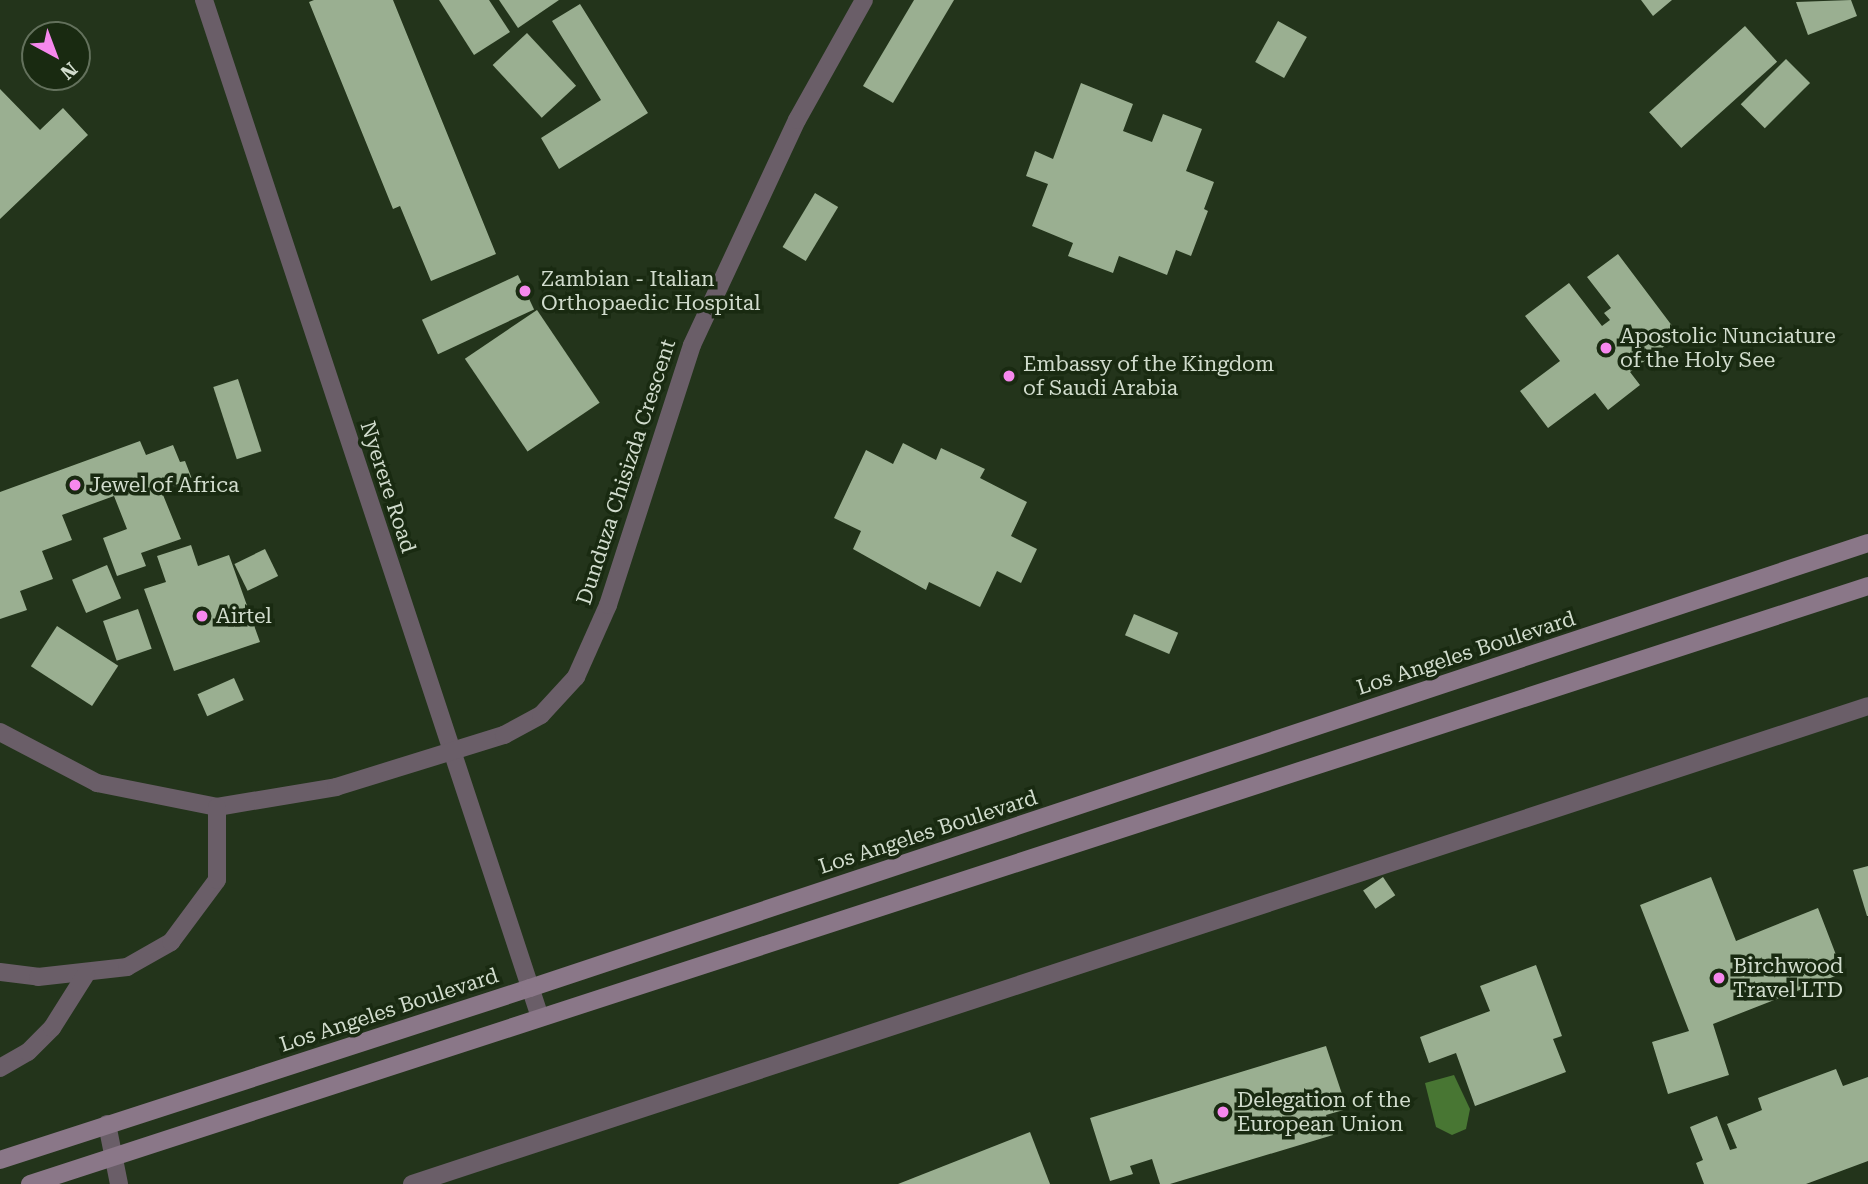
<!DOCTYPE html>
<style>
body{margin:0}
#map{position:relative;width:1868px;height:1184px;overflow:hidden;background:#23341b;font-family:"Roboto Serif",serif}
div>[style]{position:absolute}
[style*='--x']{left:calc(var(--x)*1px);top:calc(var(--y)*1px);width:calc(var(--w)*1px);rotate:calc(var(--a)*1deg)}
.water>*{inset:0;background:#487633}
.building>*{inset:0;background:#9aaf91;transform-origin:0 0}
.minor>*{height:18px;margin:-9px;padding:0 9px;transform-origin:9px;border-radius:9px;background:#6a5e68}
.secondary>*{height:18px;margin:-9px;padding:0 9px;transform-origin:9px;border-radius:9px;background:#8a7788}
.dots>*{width:19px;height:19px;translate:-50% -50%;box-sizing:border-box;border:4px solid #192a11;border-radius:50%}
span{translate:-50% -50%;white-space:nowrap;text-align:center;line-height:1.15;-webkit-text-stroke:7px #192a11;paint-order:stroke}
.poi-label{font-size:21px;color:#d1dccd}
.left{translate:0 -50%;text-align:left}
.street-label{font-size:21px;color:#d1dccd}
.north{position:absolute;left:21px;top:21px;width:70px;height:70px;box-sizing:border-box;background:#192a11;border:2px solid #63715c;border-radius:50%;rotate:139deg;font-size:19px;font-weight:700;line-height:28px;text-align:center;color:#d1dccd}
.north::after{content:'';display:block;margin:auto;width:24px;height:32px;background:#f688ed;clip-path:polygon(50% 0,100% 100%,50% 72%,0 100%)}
</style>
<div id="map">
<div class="water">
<i style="clip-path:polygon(1454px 1075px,1470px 1109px,1466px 1129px,1452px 1135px,1436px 1127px,1425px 1083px)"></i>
</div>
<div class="building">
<i style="clip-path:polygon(314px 0,393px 0,496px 254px,431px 281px,400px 206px,393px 209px,309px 2px)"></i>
<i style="clip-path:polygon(439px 0,489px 0,510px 32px,474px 55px)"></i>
<i style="clip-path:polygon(499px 0,559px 0,518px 28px)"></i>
<i style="clip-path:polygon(914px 0,954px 0,893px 103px,863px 86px)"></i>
<i style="clip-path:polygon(1641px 0,1672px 0,1653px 16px)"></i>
<i style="clip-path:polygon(1851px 0,1857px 16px,1808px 35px,1796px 2px)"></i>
<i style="clip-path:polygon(580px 4px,648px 113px,559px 169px,541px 138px,601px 100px,552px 21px)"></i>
<i style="left:1278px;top:21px;width:33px;height:47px;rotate:29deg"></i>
<i style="left:1745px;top:26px;width:48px;height:129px;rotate:48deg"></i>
<i style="left:527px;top:33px;width:72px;height:47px;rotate:47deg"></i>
<i style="left:1786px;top:59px;width:34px;height:64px;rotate:45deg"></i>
<i style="clip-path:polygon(1081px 83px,1133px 104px,1123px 131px,1152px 142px,1163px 114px,1202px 129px,1186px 171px,1214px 182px,1204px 209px,1208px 211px,1191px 256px,1176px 250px,1167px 275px,1119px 256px,1113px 273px,1068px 256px,1073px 243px,1032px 226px,1048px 184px,1026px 176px,1035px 151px,1053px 159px)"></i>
<i style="clip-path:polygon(0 89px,40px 130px,63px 108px,88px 135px,0 219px)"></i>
<i style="left:815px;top:193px;width:27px;height:63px;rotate:31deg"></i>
<i style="clip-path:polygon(1618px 254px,1679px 335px,1630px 372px,1640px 385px,1608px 410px,1595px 393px,1548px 428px,1520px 391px,1560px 361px,1525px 316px,1569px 283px,1602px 326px,1610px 320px,1604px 313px,1611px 308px,1587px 277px)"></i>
<i style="left:518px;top:275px;width:38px;height:106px;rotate:65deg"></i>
<i style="left:537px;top:310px;width:112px;height:87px;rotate:56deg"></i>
<i style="left:238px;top:379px;width:76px;height:26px;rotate:72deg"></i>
<i style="clip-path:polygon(140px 441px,146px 455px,173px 445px,180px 462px,185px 461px,192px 479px,161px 490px,181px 539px,141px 553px,146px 566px,117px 576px,103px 538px,127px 529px,114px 496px,62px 515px,72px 540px,42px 551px,53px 579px,20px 591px,27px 610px,0 619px,0 492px)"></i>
<i style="clip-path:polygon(903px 443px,936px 460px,941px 448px,985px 469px,980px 478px,1027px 502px,1011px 536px,1037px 549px,1021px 583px,997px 571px,980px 607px,929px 582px,926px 590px,853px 549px,861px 531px,834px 518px,866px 450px,893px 464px)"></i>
<i style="clip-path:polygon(191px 545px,198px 566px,229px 555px,260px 642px,174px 671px,144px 589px,166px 582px,157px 556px)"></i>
<i style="left:265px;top:549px;width:30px;height:34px;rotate:64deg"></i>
<i style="left:107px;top:565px;width:36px;height:38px;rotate:67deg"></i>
<i style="left:138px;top:609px;width:42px;height:37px;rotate:71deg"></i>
<i style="left:1134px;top:614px;width:48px;height:23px;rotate:23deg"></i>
<i style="left:57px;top:626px;width:73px;height:48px;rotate:33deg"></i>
<i style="left:234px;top:678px;width:24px;height:40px;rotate:66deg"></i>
<i style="clip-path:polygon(1868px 866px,1868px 916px,1867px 916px,1853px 870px)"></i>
<i style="left:1383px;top:877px;width:22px;height:24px;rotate:56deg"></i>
<i style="clip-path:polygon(1711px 877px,1736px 941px,1818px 908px,1843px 973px,1713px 1024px,1729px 1075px,1668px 1094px,1652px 1042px,1689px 1031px,1640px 905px)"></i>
<i style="clip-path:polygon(1536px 965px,1562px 1036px,1553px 1039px,1566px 1072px,1475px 1106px,1456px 1053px,1429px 1063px,1420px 1037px,1490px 1011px,1480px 986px)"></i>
<i style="clip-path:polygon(1326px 1046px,1347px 1109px,1326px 1115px,1333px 1135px,1170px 1184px,1160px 1184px,1152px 1159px,1130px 1166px,1133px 1174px,1110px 1181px,1090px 1118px)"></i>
<i style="clip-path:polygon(1836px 1069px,1843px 1086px,1868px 1077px,1868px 1161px,1806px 1184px,1704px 1184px,1696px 1163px,1703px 1160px,1690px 1127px,1717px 1116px,1730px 1150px,1737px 1148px,1727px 1124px,1762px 1110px,1758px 1098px)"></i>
<i style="clip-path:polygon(1030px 1132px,1050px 1184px,898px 1184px)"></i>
</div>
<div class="minor">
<i style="--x:204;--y:0;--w:1071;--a:71.72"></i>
<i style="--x:0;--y:732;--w:110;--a:27.7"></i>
<i style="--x:97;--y:783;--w:122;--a:11.3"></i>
<i style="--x:217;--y:807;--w:121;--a:-9.5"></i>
<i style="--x:336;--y:787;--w:176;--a:-17.2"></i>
<i style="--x:504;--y:735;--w:42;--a:-28.4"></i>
<i style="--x:541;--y:715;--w:52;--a:-47.4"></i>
<i style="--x:576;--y:677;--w:79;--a:-66"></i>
<i style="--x:608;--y:605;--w:273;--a:-72.1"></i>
<i style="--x:692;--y:345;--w:248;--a:-65"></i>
<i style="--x:797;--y:120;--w:137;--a:-60.8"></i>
<i style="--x:0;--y:972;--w:38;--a:7"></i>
<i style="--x:38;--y:977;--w:90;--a:-6.4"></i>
<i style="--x:127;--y:967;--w:51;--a:-29.6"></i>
<i style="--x:171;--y:942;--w:77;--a:-53.4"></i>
<i style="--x:217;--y:880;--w:73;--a:-90"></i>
<i style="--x:0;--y:1068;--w:32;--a:-30"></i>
<i style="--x:28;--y:1052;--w:34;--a:-45"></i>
<i style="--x:52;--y:1028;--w:64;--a:-57.8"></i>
<i style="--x:107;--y:1124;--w:61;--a:78.7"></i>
<i style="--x:412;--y:1184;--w:1532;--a:-18.17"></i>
</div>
<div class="secondary">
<i style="--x:0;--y:1160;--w:557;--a:-17.98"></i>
<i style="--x:530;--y:988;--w:1410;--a:-18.4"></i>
<i style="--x:30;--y:1184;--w:1933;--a:-18.02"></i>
</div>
<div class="dots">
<i style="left:525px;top:291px;background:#f688ed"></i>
<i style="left:1606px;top:348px;background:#f688ed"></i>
<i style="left:1009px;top:376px;background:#f688ed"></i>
<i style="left:75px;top:485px;background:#f688ed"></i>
<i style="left:202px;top:616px;background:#f688ed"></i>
<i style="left:1719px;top:978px;background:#f688ed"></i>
<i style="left:1223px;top:1112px;background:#f688ed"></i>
</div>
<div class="poi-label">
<span class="left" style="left:541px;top:291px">Zambian - Italian<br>Orthopaedic Hospital</span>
<span class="left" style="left:1620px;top:348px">Apostolic Nunciature<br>of the Holy See</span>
<span class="left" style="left:1023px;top:376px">Embassy of the Kingdom<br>of Saudi Arabia</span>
<span class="left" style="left:89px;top:485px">Jewel of Africa</span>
<span class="left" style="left:216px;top:616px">Airtel</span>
<span class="left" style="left:1733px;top:978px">Birchwood<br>Travel LTD</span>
<span class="left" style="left:1237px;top:1112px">Delegation of the<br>European Union</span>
</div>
<div class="street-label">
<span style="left:626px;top:472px;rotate:-72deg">Dunduza Chisizda Crescent</span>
<span style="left:388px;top:487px;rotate:72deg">Nyerere Road</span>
<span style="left:1466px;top:653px;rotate:-18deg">Los Angeles Boulevard</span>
<span style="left:928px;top:832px;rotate:-18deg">Los Angeles Boulevard</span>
<span style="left:389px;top:1010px;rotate:-18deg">Los Angeles Boulevard</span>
</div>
<div class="north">N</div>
</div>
